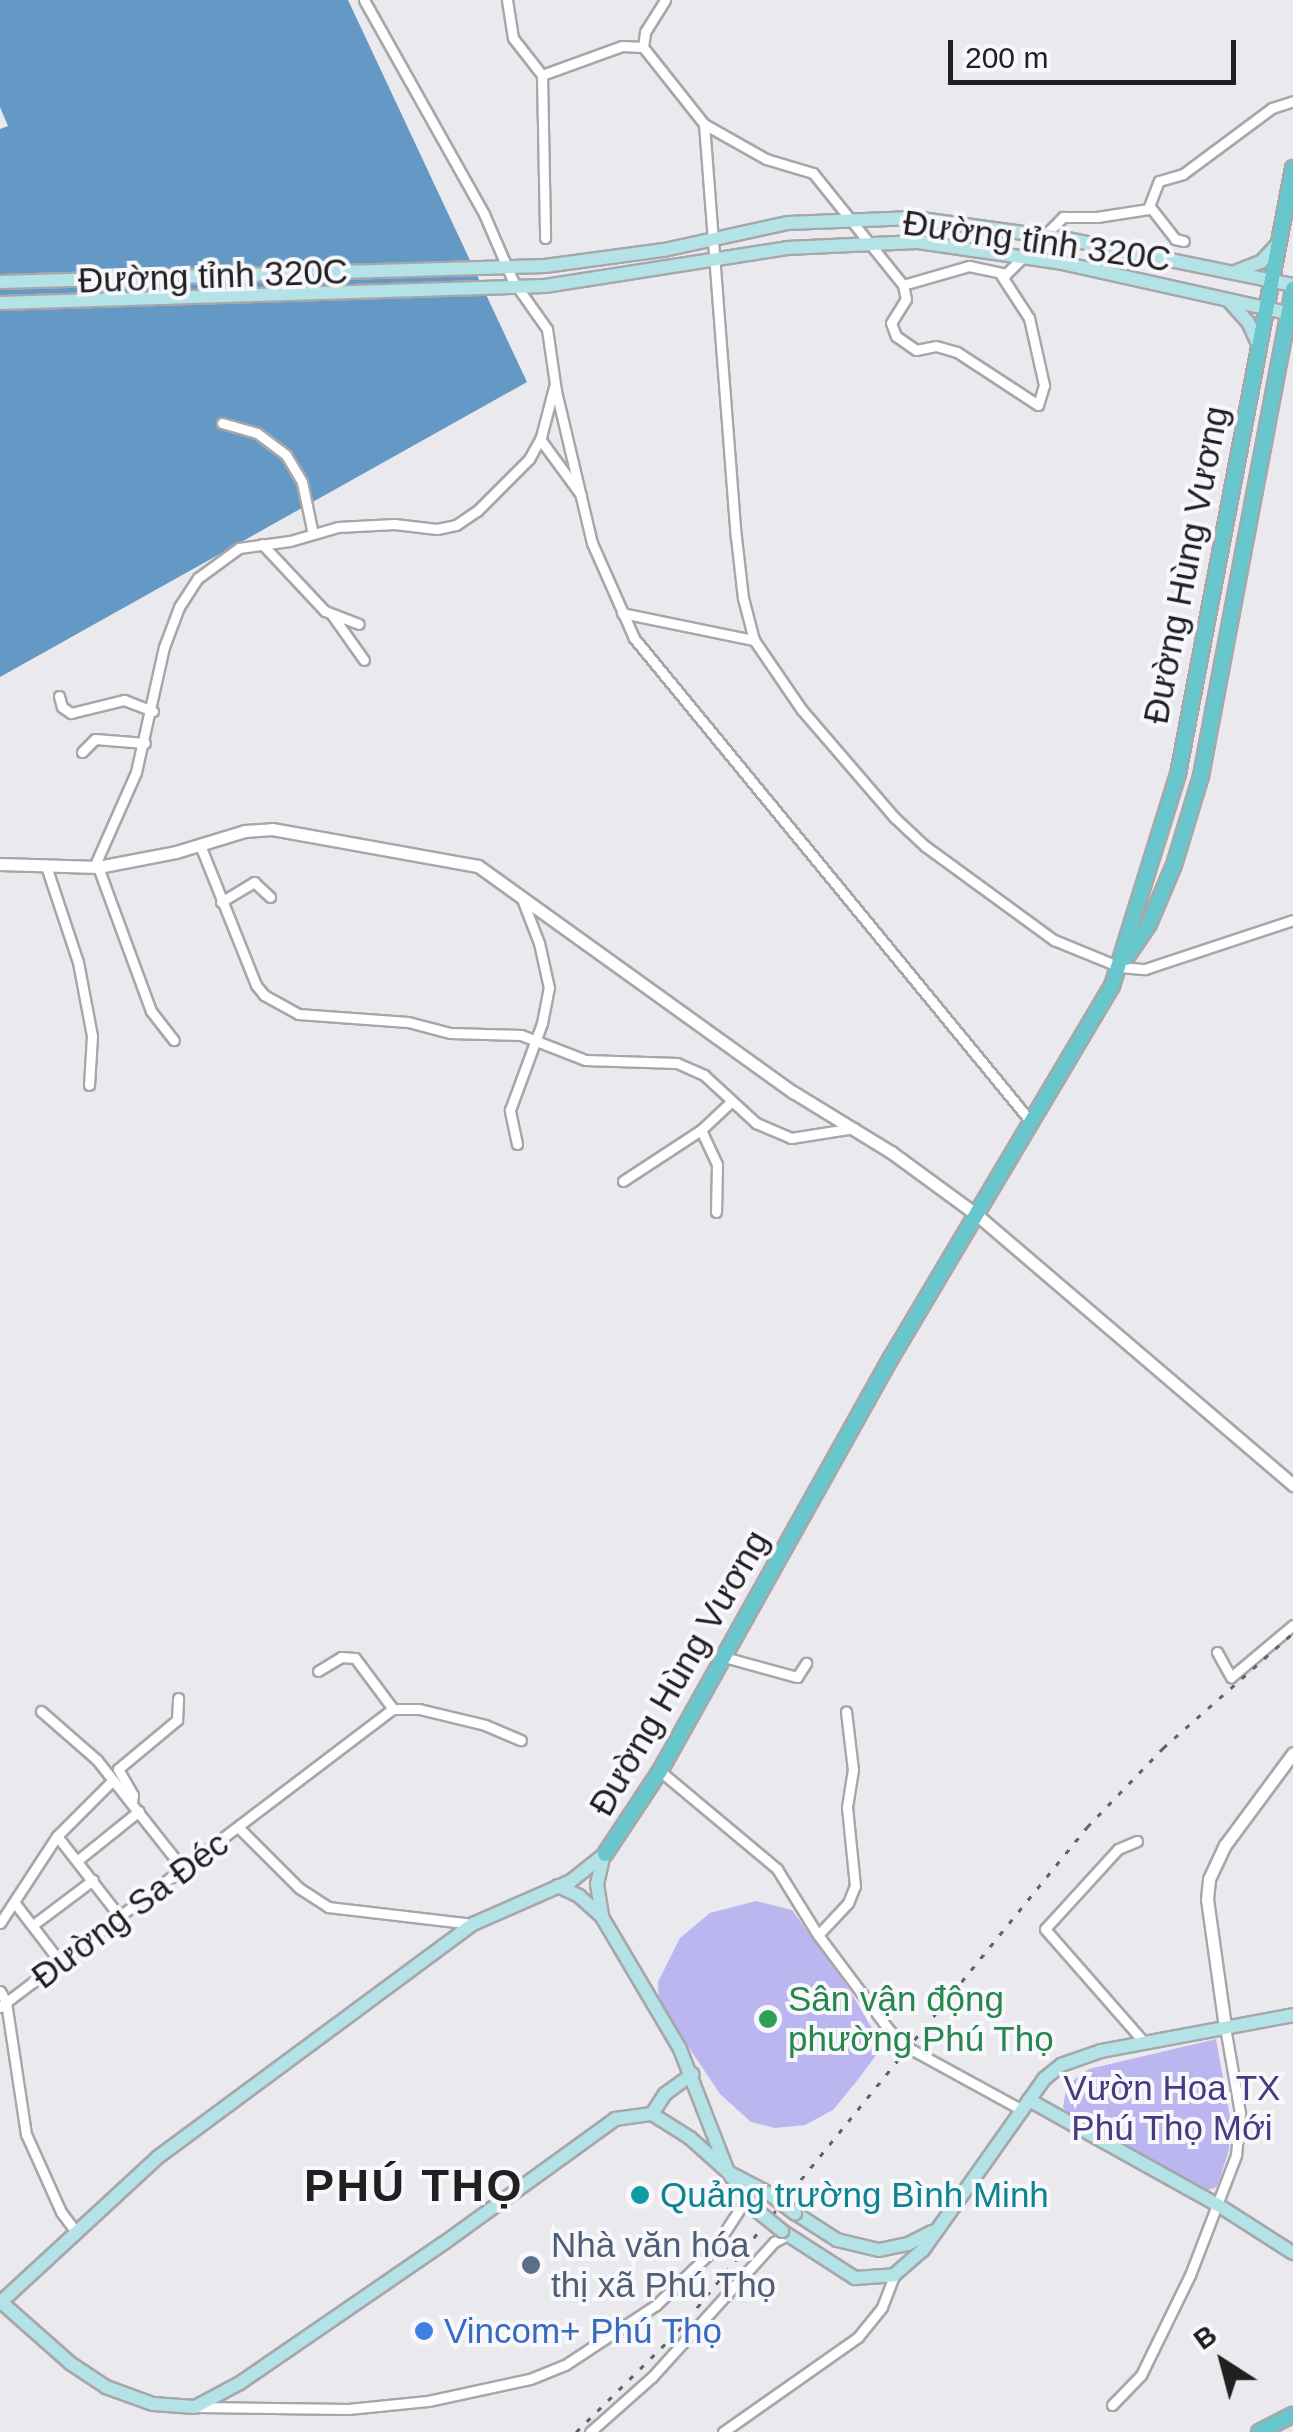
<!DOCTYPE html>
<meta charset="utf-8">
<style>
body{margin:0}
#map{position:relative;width:1293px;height:2432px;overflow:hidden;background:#eae9ee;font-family:Arial,sans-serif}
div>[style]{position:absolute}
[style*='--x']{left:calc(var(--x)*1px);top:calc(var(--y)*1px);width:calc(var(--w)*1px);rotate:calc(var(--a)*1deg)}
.green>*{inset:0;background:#bcb6f0}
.water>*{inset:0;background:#6399c4}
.roads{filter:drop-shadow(2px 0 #a7a7ab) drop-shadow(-2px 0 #a7a7ab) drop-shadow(0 2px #a7a7ab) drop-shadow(0 -2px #a7a7ab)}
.minor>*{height:9px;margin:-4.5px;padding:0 4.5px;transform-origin:4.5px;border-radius:4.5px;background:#fff}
.tertiary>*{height:11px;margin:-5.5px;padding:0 5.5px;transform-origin:5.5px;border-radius:5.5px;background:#fff}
.secondary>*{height:12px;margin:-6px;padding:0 6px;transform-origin:6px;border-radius:6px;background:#b3e3e6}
.primary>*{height:14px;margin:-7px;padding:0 7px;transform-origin:7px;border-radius:7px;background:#67c7cd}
.rail>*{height:2.5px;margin-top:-1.25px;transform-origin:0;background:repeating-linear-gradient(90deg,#616163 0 5px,transparent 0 15px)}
.bridges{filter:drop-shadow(2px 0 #a7a7ab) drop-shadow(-2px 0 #a7a7ab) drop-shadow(0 2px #a7a7ab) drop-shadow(0 -2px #a7a7ab)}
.secondary-bridge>*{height:12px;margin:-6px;padding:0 6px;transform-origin:6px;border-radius:6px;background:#b3e3e6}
.dots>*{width:28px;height:28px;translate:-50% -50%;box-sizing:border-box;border:5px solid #f7f7fc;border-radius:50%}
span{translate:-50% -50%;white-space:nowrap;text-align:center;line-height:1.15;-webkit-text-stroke:8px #f7f7fc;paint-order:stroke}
.street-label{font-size:35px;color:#202021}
.leisure-label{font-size:35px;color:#27864d}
.left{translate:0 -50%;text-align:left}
.park-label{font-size:35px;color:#483981}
.culture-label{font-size:35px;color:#0d838f}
.service-label{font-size:35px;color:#4e5e75}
.shop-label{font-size:35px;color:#366cbe}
.district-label{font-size:45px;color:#202021;font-weight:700;letter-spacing:2.5px}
.north{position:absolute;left:1173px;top:2312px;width:100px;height:100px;-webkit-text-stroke:8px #f7f7fc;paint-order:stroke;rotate:324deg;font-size:28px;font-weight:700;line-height:40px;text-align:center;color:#202021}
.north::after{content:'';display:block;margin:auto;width:35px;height:45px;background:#202021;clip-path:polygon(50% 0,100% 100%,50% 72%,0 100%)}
.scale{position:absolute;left:948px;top:40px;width:288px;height:45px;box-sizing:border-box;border:5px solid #202021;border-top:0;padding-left:12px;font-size:30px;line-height:35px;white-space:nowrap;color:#202021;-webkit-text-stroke:8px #f7f7fc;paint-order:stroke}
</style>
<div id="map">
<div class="green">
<i style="clip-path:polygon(756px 1901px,792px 1910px,847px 1986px,876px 2035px,877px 2054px,856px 2082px,833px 2110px,805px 2125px,775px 2128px,751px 2122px,720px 2094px,659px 2003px,658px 1982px,680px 1938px,710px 1913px)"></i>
<i style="clip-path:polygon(1216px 2039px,1231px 2123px,1229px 2150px,1217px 2187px,1208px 2190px,1070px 2117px,1063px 2107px,1067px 2085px,1089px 2069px)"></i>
</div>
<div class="water">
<i style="clip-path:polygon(0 0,348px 0,527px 382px,0 677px,0 129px,8px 126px,0 107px)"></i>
</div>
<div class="roads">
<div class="minor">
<i style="--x:364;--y:0;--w:245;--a:60.7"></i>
<i style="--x:484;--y:214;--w:73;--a:66.6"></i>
<i style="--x:513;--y:281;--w:59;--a:54.7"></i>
<i style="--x:547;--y:329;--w:63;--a:81.7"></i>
<i style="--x:556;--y:391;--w:156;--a:76.7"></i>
<i style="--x:592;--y:543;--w:104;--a:66.1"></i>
<i style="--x:634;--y:638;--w:627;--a:50.63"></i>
<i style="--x:507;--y:0;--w:38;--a:81"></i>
<i style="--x:513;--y:38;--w:47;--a:51.9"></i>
<i style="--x:542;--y:75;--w:163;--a:88.9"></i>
<i style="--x:643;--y:47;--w:15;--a:-82"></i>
<i style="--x:645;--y:32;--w:38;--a:-58"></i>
<i style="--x:542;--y:75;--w:85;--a:-19.9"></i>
<i style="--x:622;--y:46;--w:21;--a:3"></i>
<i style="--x:643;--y:47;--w:98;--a:51.6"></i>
<i style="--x:704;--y:124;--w:414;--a:85.6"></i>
<i style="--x:736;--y:537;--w:61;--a:83.5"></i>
<i style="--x:743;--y:598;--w:43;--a:75.3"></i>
<i style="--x:754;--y:640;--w:85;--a:55.6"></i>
<i style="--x:802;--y:710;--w:141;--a:49.3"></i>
<i style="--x:894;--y:817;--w:42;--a:43.1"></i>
<i style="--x:925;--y:846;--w:160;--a:36.1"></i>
<i style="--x:1054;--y:940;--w:71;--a:22.2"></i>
<i style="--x:1120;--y:967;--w:25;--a:5"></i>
<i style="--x:1145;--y:969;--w:156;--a:-18.3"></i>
<i style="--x:704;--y:124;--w:71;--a:29.4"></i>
<i style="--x:766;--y:159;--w:49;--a:16.6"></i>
<i style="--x:813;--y:173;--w:144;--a:51.2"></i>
<i style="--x:903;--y:285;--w:14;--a:78"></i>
<i style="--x:906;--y:299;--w:28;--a:122"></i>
<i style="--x:891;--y:323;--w:14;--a:69"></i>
<i style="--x:896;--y:336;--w:24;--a:35"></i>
<i style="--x:916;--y:350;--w:20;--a:-11"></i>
<i style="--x:936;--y:346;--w:22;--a:16"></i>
<i style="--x:957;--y:352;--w:97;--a:33.2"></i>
<i style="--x:1038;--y:405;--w:21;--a:-73"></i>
<i style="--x:1044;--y:385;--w:69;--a:-102.6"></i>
<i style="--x:1029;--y:318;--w:51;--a:-123.1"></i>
<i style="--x:1151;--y:208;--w:39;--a:52"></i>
<i style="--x:1175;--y:239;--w:9;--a:13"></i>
<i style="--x:903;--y:285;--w:69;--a:-16.1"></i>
<i style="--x:969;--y:266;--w:38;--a:12"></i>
<i style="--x:1006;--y:274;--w:81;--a:-45"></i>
<i style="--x:1063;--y:217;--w:34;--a:0"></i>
<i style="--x:1097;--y:217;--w:52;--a:-8.9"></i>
<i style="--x:1148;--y:209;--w:30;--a:-69"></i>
<i style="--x:1159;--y:181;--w:25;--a:-16"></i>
<i style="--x:1183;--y:174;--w:111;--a:-36.6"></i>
<i style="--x:1272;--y:108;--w:22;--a:-18"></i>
<i style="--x:222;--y:423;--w:36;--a:16"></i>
<i style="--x:257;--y:433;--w:36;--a:37"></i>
<i style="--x:286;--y:455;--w:31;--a:59"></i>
<i style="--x:302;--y:482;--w:53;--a:78.1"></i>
<i style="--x:540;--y:439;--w:69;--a:53.8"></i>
<i style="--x:262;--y:544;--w:92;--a:46.8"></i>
<i style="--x:325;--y:611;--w:36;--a:21"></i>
<i style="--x:622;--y:613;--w:135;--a:11.6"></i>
<i style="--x:332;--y:615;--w:55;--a:54.6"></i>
<i style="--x:59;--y:696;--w:11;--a:75"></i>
<i style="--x:62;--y:707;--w:11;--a:34"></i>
<i style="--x:71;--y:713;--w:55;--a:-13.8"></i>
<i style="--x:124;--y:700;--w:31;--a:21"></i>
<i style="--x:82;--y:752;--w:18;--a:-45"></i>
<i style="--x:95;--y:739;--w:50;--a:4.6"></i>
<i style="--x:200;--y:845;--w:151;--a:68.2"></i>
<i style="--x:256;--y:985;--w:13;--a:51"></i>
<i style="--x:264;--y:995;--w:39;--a:29"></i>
<i style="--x:298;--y:1014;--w:110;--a:4.2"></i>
<i style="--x:408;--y:1022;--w:43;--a:14.7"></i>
<i style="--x:450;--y:1033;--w:71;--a:1.6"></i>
<i style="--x:521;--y:1035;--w:69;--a:21.3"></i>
<i style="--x:585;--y:1060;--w:92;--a:1.9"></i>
<i style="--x:677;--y:1063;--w:30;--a:24"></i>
<i style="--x:704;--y:1075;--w:71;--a:42.7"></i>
<i style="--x:756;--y:1123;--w:38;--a:23"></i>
<i style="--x:791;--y:1138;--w:64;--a:-9"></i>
<i style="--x:46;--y:866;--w:101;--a:71.6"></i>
<i style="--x:78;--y:962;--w:75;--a:79.3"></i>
<i style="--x:92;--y:1036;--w:49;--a:93.5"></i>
<i style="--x:94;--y:867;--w:104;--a:-66.1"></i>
<i style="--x:136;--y:772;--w:128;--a:-77.4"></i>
<i style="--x:164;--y:647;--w:43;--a:-69.4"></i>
<i style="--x:179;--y:607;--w:35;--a:-57"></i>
<i style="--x:198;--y:578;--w:51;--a:-36.2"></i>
<i style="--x:239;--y:548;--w:51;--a:-7.8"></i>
<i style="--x:290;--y:541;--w:50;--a:-16.3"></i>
<i style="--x:338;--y:527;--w:56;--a:-3.1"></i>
<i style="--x:394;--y:524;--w:43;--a:6.6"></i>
<i style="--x:437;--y:529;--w:19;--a:-12"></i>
<i style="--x:456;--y:525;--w:25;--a:-34"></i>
<i style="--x:477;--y:511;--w:74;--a:-45"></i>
<i style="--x:529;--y:459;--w:25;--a:-61"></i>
<i style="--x:541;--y:437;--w:52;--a:-75.4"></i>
<i style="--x:98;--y:867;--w:153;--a:69.8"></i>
<i style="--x:151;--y:1011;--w:37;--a:52"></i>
<i style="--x:221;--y:902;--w:39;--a:-31"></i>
<i style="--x:254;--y:882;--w:22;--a:43"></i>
<i style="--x:701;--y:1130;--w:38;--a:65"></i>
<i style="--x:717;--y:1165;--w:47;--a:91.2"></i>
<i style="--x:517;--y:1144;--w:35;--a:-102"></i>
<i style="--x:510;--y:1110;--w:93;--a:-69.8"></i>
<i style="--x:542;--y:1023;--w:36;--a:-79"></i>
<i style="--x:549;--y:988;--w:46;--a:-102.5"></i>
<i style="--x:539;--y:943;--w:47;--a:-111.1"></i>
<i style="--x:623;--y:1181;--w:93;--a:-33.2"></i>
<i style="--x:701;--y:1130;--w:42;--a:-43.1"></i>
<i style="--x:1217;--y:1652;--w:29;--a:61"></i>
<i style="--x:1231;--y:1677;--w:81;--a:-40"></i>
<i style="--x:724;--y:1657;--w:76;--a:15.3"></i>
<i style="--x:797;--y:1677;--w:17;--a:-57"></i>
<i style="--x:318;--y:1671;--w:27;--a:-31"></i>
<i style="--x:341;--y:1657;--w:14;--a:4"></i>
<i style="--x:355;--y:1658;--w:64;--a:53.3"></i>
<i style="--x:41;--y:1711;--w:74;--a:41.2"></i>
<i style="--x:97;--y:1760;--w:140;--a:51.7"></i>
<i style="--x:660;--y:1771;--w:153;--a:39.9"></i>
<i style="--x:777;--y:1869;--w:78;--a:58.2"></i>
<i style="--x:818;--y:1935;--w:119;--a:53.2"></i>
<i style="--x:889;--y:2030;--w:25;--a:43"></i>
<i style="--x:907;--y:2047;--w:131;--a:28.7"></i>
<i style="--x:132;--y:1802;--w:7;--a:-82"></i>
<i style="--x:133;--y:1795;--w:30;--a:-120"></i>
<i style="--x:118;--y:1769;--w:77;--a:-39.7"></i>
<i style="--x:177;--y:1720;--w:22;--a:-87"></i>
<i style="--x:240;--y:1829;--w:83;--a:45"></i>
<i style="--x:299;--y:1888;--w:35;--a:33"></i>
<i style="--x:328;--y:1907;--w:146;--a:6.7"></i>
<i style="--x:57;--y:1836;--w:103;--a:52.1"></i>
<i style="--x:1137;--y:1841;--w:21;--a:157"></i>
<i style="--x:1118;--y:1849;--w:108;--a:132.4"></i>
<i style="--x:1045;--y:1929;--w:150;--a:48.8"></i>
<i style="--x:78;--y:1860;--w:78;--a:-38.8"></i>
<i style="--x:14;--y:1902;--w:76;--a:52.5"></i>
<i style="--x:0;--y:1923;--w:104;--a:-56.8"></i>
<i style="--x:57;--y:1836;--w:79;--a:-45"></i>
<i style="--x:33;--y:1925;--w:75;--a:-36.9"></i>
<i style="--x:818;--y:1935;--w:44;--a:-46.8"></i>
<i style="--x:848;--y:1903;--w:18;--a:-68"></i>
<i style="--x:855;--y:1886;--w:79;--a:-95.8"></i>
<i style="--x:847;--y:1807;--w:37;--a:-81"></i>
<i style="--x:853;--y:1770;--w:59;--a:-96.8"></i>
<i style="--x:0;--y:1991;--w:13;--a:61"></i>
<i style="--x:6;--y:2002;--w:134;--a:81.4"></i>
<i style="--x:26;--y:2134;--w:85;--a:65.8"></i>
<i style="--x:61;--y:2212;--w:26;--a:53"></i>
<i style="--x:0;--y:2007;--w:493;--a:-37.2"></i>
<i style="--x:393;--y:1709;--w:26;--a:0"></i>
<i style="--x:419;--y:1709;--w:68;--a:13.6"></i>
<i style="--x:485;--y:1725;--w:39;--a:23"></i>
<i style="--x:1112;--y:2405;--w:42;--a:-46"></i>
<i style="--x:1141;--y:2375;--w:111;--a:-63.9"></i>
<i style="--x:1190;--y:2275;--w:129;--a:-69"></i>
<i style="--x:1236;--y:2155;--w:42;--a:-84.6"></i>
<i style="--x:1240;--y:2113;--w:87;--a:-99.9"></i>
<i style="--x:198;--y:2407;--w:150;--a:0.8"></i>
<i style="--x:348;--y:2409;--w:80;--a:-5.7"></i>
<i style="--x:428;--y:2401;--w:104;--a:-12.2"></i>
<i style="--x:530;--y:2379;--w:38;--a:-22"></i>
<i style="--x:565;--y:2365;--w:109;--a:-33.4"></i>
<i style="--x:656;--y:2305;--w:79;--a:-44"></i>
<i style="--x:713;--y:2250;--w:59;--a:-56.9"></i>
<i style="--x:590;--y:2432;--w:83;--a:-41.6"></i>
<i style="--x:652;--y:2377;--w:182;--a:-47.9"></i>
<i style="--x:774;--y:2242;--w:15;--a:-28"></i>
<i style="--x:723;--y:2432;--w:165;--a:-35.1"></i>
<i style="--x:858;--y:2337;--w:38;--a:-51"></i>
<i style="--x:882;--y:2307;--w:34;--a:-69"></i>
</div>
<div class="tertiary">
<i style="--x:0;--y:864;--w:98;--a:1.8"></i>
<i style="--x:98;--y:867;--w:79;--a:-10.9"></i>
<i style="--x:176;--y:852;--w:72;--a:-16.9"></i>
<i style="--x:245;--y:831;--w:27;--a:-4"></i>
<i style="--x:272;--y:829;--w:209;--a:10.2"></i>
<i style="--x:478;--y:866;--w:388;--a:35.7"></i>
<i style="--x:793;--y:1092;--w:115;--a:31.5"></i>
<i style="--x:891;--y:1152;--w:107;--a:36.2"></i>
<i style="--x:977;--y:1215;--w:416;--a:40.5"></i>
<i style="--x:1225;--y:2027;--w:129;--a:-98"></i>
<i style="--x:1207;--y:1899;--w:20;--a:-84"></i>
<i style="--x:1209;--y:1879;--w:38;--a:-65"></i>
<i style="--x:1225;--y:1845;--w:114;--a:-53.5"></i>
</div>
<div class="secondary">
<i style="--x:1237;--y:271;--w:26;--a:-21"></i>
<i style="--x:1261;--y:262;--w:22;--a:-47"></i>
<i style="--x:0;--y:282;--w:545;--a:-1.68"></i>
<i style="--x:545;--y:266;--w:120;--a:-7.7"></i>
<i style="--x:664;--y:250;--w:127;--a:-12.3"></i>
<i style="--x:788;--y:223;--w:126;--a:-2.3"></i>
<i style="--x:914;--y:218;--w:154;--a:7.8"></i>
<i style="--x:1067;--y:239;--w:231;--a:11.5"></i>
<i style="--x:1228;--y:300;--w:30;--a:48"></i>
<i style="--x:1248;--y:322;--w:23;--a:65"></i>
<i style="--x:0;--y:303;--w:545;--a:-1.79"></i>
<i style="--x:545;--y:286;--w:245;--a:-8.9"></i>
<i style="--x:787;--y:248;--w:130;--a:-2.6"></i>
<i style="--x:917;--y:242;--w:147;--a:8.2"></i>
<i style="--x:1062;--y:263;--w:231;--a:12.5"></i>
<i style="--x:603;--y:1858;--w:27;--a:103"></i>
<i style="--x:597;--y:1884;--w:33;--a:81"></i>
<i style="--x:602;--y:1917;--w:153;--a:59.4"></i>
<i style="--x:680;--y:2049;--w:132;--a:68.7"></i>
<i style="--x:728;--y:2172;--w:46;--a:53.9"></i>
<i style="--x:558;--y:1886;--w:23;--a:25"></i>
<i style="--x:579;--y:1896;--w:30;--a:42"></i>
<i style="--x:1029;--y:2100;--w:216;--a:29.1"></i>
<i style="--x:1218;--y:2205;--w:89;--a:32.6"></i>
<i style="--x:652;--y:2114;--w:24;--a:-57"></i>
<i style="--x:665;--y:2094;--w:34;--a:-36"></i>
<i style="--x:795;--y:2213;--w:50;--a:32.7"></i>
<i style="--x:837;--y:2240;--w:43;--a:13.4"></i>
<i style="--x:879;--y:2250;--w:30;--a:-12"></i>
<i style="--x:908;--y:2244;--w:27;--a:-27"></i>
<i style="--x:782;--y:2231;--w:87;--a:32.8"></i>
<i style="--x:855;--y:2278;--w:39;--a:-4"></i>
<i style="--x:894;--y:2275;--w:38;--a:-41"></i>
<i style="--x:923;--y:2250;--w:209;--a:-54.7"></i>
<i style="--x:1044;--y:2079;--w:22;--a:-39"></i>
<i style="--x:1061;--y:2065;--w:42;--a:-19.3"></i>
<i style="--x:1101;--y:2051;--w:195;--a:-10.6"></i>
<i style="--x:0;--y:2301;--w:94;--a:41.5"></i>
<i style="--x:70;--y:2363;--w:43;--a:33.7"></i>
<i style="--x:106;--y:2387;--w:50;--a:19.9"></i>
<i style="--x:153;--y:2404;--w:42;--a:4.1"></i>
<i style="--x:195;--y:2407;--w:51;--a:-28.1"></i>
<i style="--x:240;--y:2383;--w:247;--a:-34.5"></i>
<i style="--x:444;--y:2243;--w:211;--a:-35.9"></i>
<i style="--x:615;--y:2119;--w:37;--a:-8"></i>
<i style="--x:652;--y:2114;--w:45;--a:32.3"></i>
<i style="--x:690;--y:2138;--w:51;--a:41.8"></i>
<i style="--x:728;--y:2172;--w:45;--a:27.7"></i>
<i style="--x:0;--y:2303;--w:215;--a:-42.7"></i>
<i style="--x:158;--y:2157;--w:392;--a:-36.5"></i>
<i style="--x:473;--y:1924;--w:107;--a:-23.7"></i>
<i style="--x:571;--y:1881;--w:43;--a:-38.5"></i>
</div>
<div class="primary">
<i style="--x:1126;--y:958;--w:41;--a:-55.9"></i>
<i style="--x:1149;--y:924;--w:64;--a:-67"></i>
<i style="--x:1174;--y:865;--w:93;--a:-73.1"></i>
<i style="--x:1201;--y:776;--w:496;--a:-79.3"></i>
<i style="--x:605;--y:1854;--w:100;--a:-56.5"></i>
<i style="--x:660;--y:1771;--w:473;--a:-60.8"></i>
<i style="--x:891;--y:1358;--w:433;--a:-59.3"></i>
<i style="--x:1112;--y:986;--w:222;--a:-72.7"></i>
<i style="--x:1178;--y:774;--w:617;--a:-79.25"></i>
<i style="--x:1259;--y:2432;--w:38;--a:-27"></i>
</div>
</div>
<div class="rail">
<i style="--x:576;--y:2432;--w:144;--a:-44.7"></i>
<i style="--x:678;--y:2331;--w:649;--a:-50.94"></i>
<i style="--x:1087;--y:1827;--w:110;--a:-46.1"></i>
<i style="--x:1163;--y:1748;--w:174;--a:-41.5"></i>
</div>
<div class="bridges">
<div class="secondary-bridge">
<i style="--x:768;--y:2193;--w:34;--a:37"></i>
<i style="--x:755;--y:2209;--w:35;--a:39"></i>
</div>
</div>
<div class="dots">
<i style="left:768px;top:2019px;background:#2e9e5b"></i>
<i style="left:640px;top:2195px;background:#0f9aa8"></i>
<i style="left:531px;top:2265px;background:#5c6f8a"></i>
<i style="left:424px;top:2331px;background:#3f7fe0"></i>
</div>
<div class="street-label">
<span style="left:1037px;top:241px;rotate:8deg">Đường tỉnh 320C</span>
<span style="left:213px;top:276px;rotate:-2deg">Đường tỉnh 320C</span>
<span style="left:1186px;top:565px;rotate:-79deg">Đường Hùng Vương</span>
<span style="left:679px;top:1673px;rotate:-60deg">Đường Hùng Vương</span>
<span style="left:130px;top:1910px;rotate:-37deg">Đường Sa Đéc</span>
</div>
<div class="leisure-label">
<span class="left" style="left:788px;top:2019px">Sân vận động<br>phường Phú Thọ</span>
</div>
<div class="park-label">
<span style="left:1172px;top:2108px">Vườn Hoa TX<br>Phú Thọ Mới</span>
</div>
<div class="culture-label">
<span class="left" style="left:660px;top:2195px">Quảng trường Bình Minh</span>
</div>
<div class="service-label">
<span class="left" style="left:551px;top:2265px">Nhà văn hóa<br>thị xã Phú Thọ</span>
</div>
<div class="shop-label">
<span class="left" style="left:444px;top:2331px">Vincom+ Phú Thọ</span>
</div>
<div class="district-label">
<span style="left:414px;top:2186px">PHÚ THỌ</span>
</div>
<div class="north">B</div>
<div class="scale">200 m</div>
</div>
